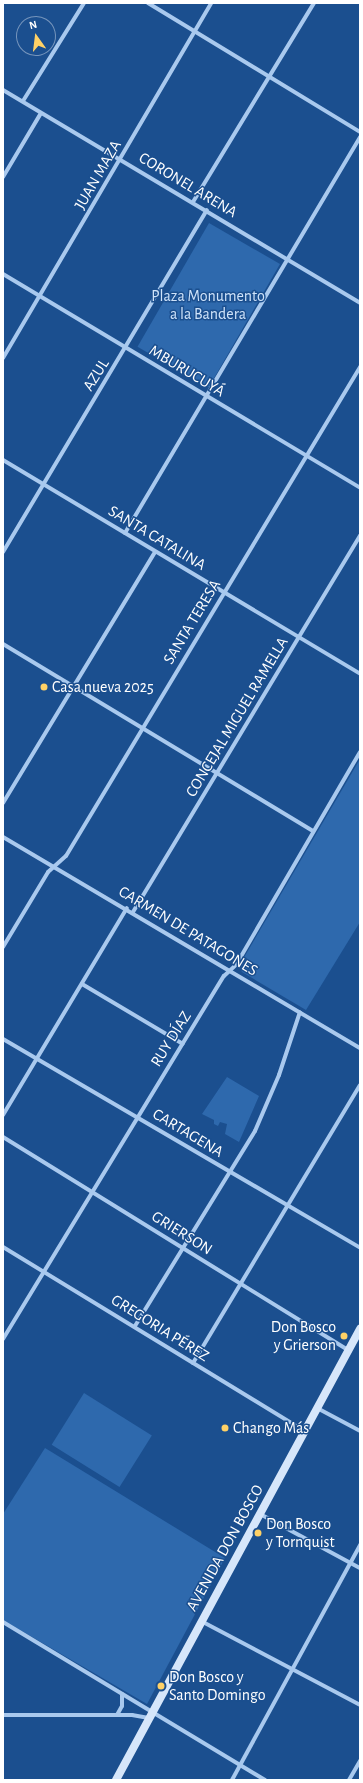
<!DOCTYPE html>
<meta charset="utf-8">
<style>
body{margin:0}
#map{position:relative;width:363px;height:1783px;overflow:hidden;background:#1b4f8f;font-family:"Alegreya Sans",sans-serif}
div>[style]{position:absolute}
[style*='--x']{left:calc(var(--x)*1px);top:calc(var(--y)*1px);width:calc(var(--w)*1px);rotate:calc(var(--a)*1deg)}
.green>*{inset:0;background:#2e69ad;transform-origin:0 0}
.street>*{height:4px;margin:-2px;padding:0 2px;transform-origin:2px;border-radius:2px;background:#a9c9ee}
.secondary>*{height:8px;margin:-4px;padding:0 4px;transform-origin:4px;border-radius:4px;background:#d6e6fa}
.dots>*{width:11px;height:11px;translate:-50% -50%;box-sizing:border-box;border:2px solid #1b4f8f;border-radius:50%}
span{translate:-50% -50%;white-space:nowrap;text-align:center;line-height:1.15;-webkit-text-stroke:3px #1b4f8f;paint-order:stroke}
.street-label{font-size:16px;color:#fff}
.park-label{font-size:16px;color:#cfe3fa}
.poi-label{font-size:16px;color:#fff}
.left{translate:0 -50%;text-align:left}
.right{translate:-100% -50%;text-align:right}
.frame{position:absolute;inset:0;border:4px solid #fff;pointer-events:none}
.north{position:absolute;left:16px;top:16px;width:40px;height:40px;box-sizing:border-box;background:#1b4f8f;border:1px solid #7695bc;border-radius:50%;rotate:346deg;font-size:11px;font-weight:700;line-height:16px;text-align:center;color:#fff}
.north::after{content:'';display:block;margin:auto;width:14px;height:18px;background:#ffd166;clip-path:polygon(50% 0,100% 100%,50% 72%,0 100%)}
</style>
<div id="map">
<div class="green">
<i style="left:209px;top:223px;width:82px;height:143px;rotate:30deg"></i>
<i style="clip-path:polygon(360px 759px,360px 922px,306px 1010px,242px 972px,239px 966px)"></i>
<i style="clip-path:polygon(227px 1077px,259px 1096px,239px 1142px,225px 1134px,227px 1124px,220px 1122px,218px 1126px,214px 1124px,214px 1120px,202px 1114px)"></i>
<i style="left:84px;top:1393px;width:80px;height:61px;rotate:32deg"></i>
<i style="clip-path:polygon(45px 1448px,225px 1558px,147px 1704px,3px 1620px,3px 1514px)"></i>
</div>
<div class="street">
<i style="--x:148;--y:3;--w:248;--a:31.3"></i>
<i style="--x:3;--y:90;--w:416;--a:30.8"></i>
<i style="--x:23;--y:101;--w:115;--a:-58.1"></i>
<i style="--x:3;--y:177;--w:74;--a:-59.3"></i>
<i style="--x:193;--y:202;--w:233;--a:-58.7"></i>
<i style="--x:3;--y:274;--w:416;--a:30.9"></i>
<i style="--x:3;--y:358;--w:411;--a:-59.6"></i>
<i style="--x:3;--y:460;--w:416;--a:30.9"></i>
<i style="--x:125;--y:533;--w:460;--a:-59.3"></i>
<i style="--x:3;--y:552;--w:398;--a:-59.2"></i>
<i style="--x:3;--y:644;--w:362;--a:31.1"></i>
<i style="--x:3;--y:803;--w:293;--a:-58.8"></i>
<i style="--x:3;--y:837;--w:415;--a:30.6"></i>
<i style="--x:133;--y:912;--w:440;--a:-58.9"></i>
<i style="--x:3;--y:947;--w:87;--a:-59"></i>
<i style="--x:48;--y:872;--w:24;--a:-42"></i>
<i style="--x:66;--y:856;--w:571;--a:-58.98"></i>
<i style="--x:82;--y:984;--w:117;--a:30.7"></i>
<i style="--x:3;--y:1039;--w:414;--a:30.3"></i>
<i style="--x:3;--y:1115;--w:241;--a:-59.1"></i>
<i style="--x:3;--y:1137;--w:405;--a:31.7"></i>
<i style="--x:3;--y:1247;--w:353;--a:31.4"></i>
<i style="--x:135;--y:1326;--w:229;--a:-58.4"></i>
<i style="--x:255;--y:1131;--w:61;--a:-66.8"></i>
<i style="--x:279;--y:1075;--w:66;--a:-71.6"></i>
<i style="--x:3;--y:1339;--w:425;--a:-58.7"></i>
<i style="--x:224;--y:976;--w:16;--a:-43"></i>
<i style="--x:236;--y:965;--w:246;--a:-59.8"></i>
<i style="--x:193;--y:1363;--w:324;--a:-59"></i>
<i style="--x:317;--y:1408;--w:49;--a:28.1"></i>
<i style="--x:260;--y:1514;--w:114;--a:28.4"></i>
<i style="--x:201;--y:1621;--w:180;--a:27.8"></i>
<i style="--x:3;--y:1622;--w:306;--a:31.1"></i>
<i style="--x:3;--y:1715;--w:129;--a:0"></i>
<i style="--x:132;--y:1715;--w:17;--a:10"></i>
<i style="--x:117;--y:1715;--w:10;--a:-61"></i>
<i style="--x:122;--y:1706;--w:12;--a:-90"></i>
<i style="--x:232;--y:1780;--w:268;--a:-61.4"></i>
<i style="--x:349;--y:1780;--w:22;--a:-60"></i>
</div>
<div class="secondary">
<i style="--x:116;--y:1780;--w:513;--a:-61.59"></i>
</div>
<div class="dots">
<i style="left:44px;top:687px;background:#ffd166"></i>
<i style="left:344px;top:1336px;background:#ffd166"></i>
<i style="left:225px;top:1428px;background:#ffd166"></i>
<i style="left:258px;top:1533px;background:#ffd166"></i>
<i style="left:161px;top:1686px;background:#ffd166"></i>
</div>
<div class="street-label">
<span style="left:98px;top:175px;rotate:-60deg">JUAN MAZA</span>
<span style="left:188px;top:185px;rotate:31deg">CORONEL ARENA</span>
<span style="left:187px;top:371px;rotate:31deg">MBURUCUYÁ</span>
<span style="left:96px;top:375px;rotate:-58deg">AZUL</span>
<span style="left:157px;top:538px;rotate:31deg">SANTA CATALINA</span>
<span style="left:192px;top:622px;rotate:-59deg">SANTA TERESA</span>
<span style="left:237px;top:717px;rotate:-59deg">CONCEJAL MIGUEL RAMELLA</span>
<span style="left:188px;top:931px;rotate:31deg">CARMEN DE PATAGONES</span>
<span style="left:171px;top:1039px;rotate:-58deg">RUY DÍAZ</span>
<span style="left:188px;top:1133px;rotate:31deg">CARTAGENA</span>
<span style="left:182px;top:1233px;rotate:32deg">GRIERSON</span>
<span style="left:160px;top:1328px;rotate:32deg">GREGORIA PÉREZ</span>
<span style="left:225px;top:1548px;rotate:-61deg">AVENIDA DON BOSCO</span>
</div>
<div class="park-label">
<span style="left:208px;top:305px">Plaza Monumento<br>a la Bandera</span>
</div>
<div class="poi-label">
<span class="left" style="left:52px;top:687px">Casa nueva 2025</span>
<span class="right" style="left:336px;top:1336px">Don Bosco<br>y Grierson</span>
<span class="left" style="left:233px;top:1428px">Chango Más</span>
<span class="left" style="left:266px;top:1533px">Don Bosco<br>y Tornquist</span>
<span class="left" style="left:169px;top:1686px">Don Bosco y<br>Santo Domingo</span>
</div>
<div class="frame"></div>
<div class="north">N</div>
</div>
